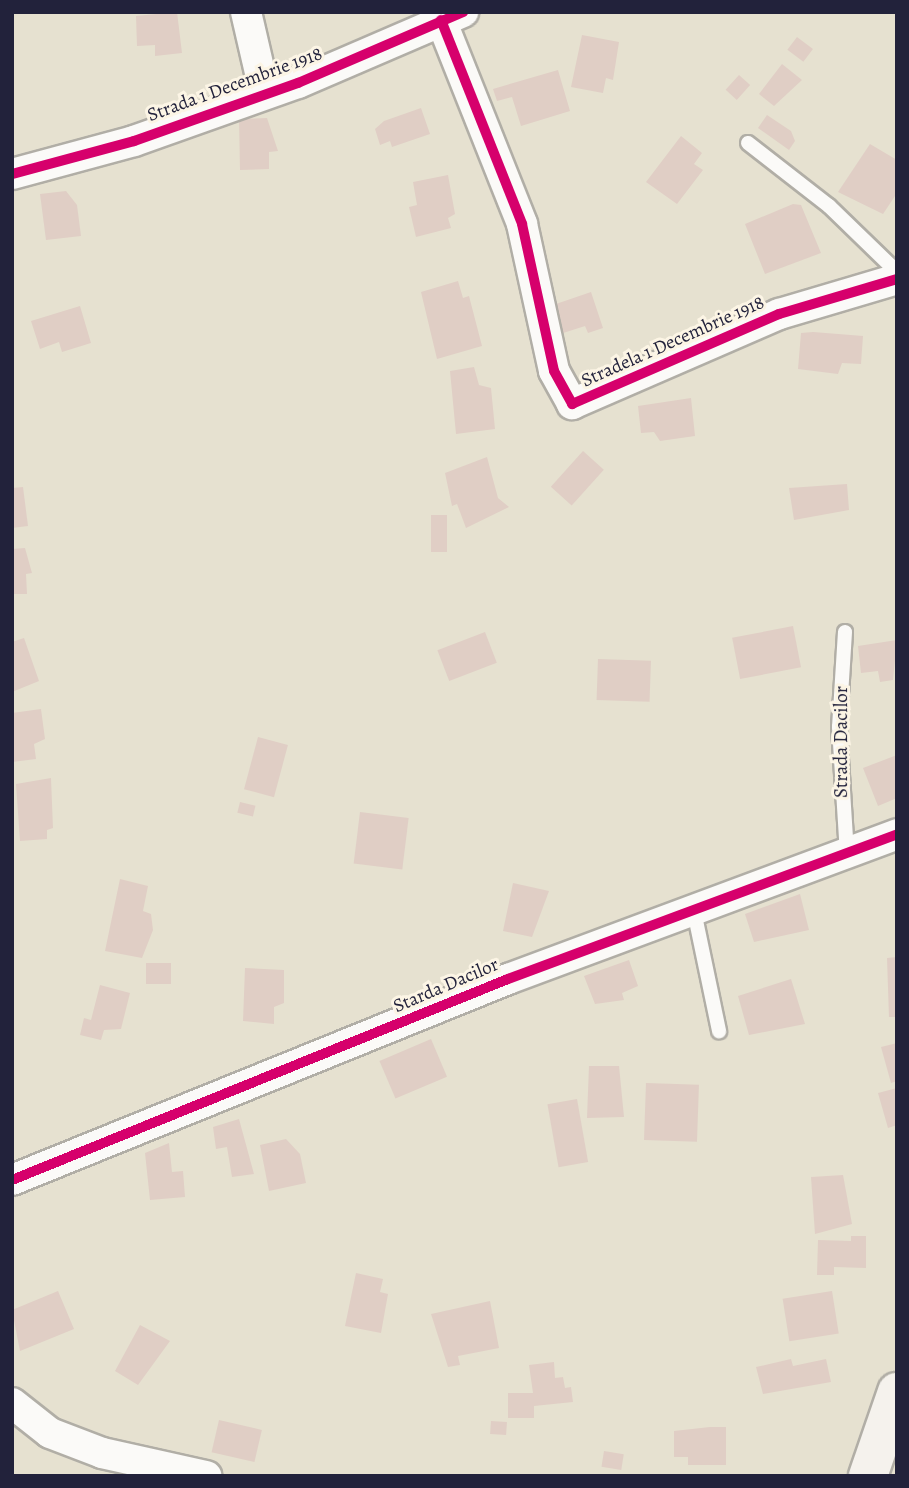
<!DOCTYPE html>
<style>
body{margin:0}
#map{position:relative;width:909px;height:1488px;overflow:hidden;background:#e6e1d0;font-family:Alegreya,serif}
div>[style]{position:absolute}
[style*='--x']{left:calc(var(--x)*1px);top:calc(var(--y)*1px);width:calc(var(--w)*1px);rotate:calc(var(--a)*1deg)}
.building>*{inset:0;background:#e0cec5;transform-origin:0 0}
.roads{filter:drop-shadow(2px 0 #b1aea6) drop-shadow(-2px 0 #b1aea6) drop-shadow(0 2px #b1aea6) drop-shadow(0 -2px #b1aea6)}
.lane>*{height:14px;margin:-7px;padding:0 7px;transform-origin:7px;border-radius:7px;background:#fbfaf8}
.street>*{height:30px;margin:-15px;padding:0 15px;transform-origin:15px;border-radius:15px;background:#fbfaf8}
.secondary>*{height:38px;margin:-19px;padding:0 19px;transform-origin:19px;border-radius:19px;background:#f5f2ed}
.cycleway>*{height:10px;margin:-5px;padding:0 5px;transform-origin:5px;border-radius:5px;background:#d6006c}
span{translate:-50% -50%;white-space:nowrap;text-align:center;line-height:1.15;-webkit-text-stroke:6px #fcf5e5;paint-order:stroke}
.street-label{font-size:19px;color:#22223b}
.frame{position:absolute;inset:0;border:14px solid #22223b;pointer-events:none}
</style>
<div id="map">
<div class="building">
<i style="clip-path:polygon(177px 12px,182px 53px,155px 56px,155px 45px,137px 46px,136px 16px)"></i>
<i style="clip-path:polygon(582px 35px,619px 42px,613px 80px,606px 78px,603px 93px,571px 87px)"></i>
<i style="left:797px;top:37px;width:20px;height:16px;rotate:37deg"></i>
<i style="clip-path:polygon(782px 64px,802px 80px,774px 106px,759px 94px)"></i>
<i style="clip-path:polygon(558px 70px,570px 111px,521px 126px,512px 97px,497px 101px,493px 89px)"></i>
<i style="left:739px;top:75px;width:15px;height:20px;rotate:42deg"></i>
<i style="clip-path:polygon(421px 108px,430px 134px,392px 147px,390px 141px,380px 145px,375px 129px,384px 121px)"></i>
<i style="clip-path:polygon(767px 115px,791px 131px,795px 141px,789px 150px,758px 128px)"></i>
<i style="clip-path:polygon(267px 118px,278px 151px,269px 152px,269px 169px,240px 170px,239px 119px)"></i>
<i style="clip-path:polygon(681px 136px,702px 153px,694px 164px,703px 170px,677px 204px,646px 182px)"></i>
<i style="clip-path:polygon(870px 144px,897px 160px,897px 193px,883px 214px,838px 192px)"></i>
<i style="clip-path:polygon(448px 175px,455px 214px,448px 218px,451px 228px,416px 237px,409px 207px,417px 205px,413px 182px)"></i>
<i style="clip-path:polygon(66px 191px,77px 205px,81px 236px,46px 240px,40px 194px)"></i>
<i style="clip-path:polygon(793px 204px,801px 205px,821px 253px,765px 274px,745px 224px)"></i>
<i style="clip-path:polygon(458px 281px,463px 298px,469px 296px,482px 346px,437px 359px,421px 292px)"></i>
<i style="clip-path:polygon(591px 292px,603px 328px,588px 333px,585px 326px,560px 334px,553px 305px)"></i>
<i style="clip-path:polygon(80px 306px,91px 343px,62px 352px,59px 342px,40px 349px,31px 321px)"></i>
<i style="clip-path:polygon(813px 332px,863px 336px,861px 364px,842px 363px,838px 374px,798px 369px,801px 333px)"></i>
<i style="clip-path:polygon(474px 367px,479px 385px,491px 388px,495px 429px,456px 434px,450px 371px)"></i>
<i style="clip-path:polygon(691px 398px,695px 436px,660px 441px,654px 432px,641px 433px,638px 406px)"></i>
<i style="left:583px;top:451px;width:28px;height:48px;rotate:42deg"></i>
<i style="clip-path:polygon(487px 457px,498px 498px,509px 507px,466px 528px,457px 504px,452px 506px,445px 473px)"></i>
<i style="clip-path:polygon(847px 484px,849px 510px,794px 520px,789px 488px)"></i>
<i style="clip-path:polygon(23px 487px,28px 526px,12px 528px,12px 488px)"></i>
<i style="left:431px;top:515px;width:16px;height:37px"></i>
<i style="clip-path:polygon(25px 548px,32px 573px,26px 574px,27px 594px,12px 594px,12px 549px)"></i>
<i style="left:793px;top:626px;width:42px;height:62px;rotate:79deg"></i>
<i style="left:485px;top:632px;width:33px;height:51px;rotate:69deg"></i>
<i style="clip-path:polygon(24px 638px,39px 681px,12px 692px,12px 642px)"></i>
<i style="clip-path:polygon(897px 640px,893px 680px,880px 682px,878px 671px,861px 673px,858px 646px)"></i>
<i style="left:598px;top:659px;width:53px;height:41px;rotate:2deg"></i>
<i style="clip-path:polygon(41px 709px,45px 739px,34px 744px,36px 759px,12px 762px,12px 713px)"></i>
<i style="left:258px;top:737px;width:31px;height:54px;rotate:15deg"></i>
<i style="clip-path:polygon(897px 755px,897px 798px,878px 806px,863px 768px)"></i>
<i style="clip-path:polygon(51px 778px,53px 828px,47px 830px,47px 839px,20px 841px,16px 784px)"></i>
<i style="left:240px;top:802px;width:16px;height:11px;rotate:14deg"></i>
<i style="left:360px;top:812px;width:49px;height:52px;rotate:7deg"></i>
<i style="clip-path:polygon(120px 879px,148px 886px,143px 911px,151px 914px,153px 930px,142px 958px,105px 951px)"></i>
<i style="clip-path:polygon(513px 883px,549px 891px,532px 937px,503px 931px)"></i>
<i style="clip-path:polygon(800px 894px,809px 930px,754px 942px,745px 914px)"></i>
<i style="clip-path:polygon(897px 957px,897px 1017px,889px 1017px,887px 958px)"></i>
<i style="clip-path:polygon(629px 960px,638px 986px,622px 993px,624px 1000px,595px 1004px,584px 976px)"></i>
<i style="left:146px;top:963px;width:25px;height:21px"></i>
<i style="clip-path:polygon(245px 968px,284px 970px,284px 1003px,274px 1007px,274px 1024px,243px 1021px)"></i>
<i style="clip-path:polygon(791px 979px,805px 1024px,749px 1035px,738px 996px)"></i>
<i style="clip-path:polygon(100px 985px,130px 993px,121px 1029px,104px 1030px,101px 1040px,80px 1035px,84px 1018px,91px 1020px)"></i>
<i style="left:431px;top:1039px;width:41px;height:56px;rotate:67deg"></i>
<i style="clip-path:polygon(897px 1043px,897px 1081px,891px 1083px,881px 1047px)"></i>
<i style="clip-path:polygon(589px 1066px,619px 1066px,624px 1117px,587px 1118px)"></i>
<i style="left:646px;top:1083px;width:53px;height:57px;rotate:2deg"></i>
<i style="clip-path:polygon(897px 1088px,897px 1125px,888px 1128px,878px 1093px)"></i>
<i style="left:577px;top:1099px;width:64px;height:30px;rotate:80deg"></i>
<i style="clip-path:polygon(239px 1119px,254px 1174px,232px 1177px,227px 1147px,216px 1149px,213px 1127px)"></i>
<i style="clip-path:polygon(286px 1139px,300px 1154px,306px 1183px,269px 1191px,260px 1145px)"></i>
<i style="clip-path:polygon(169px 1143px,172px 1172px,183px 1171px,185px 1197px,150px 1200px,145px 1153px)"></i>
<i style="clip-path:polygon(843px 1175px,852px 1224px,815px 1234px,811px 1177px)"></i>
<i style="clip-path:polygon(851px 1236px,866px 1236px,866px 1268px,834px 1267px,834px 1275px,817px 1275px,818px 1240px,851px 1241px)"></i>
<i style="clip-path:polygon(356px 1273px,383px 1279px,380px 1292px,388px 1294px,381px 1333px,345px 1326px)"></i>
<i style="clip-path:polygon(58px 1291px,74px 1329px,20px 1351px,12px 1310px)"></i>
<i style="left:832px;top:1291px;width:43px;height:50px;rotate:81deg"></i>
<i style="clip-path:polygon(490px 1301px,499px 1348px,458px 1356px,460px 1365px,448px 1367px,431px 1314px)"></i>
<i style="clip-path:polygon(140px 1325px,170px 1341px,138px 1385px,115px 1371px)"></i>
<i style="clip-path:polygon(791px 1359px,793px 1366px,826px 1359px,831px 1382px,763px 1394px,756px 1367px)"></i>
<i style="clip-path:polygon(554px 1362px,555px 1378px,563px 1377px,565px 1388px,571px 1387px,573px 1402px,534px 1406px,534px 1418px,508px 1418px,508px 1393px,533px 1393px,529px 1365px)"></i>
<i style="left:219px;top:1420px;width:44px;height:33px;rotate:13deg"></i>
<i style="left:491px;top:1421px;width:16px;height:13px;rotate:4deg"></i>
<i style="clip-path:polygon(710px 1427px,726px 1427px,726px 1465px,688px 1465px,688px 1457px,674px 1457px,674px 1431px)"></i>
<i style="left:604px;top:1451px;width:20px;height:16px;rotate:9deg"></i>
</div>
<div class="roads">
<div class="lane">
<i style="--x:748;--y:143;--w:103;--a:37.9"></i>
<i style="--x:829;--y:206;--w:95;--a:44.1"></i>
<i style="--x:845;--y:632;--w:95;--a:93.6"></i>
<i style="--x:839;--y:727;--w:126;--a:86.4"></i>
<i style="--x:694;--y:911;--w:123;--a:78.2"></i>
</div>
<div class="street">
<i style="--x:246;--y:12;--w:84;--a:77"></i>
<i style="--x:441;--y:20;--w:219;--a:68.3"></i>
<i style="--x:522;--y:224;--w:150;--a:77.7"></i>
<i style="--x:554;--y:371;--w:38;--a:61"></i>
<i style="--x:572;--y:404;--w:226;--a:-23.5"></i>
<i style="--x:779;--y:314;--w:123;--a:-16.5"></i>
<i style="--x:12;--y:174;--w:126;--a:-15.1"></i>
<i style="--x:134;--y:141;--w:174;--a:-19.5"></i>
<i style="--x:298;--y:83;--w:180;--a:-23.3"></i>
<i style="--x:12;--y:1180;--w:535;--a:-22.06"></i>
<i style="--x:508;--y:979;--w:415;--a:-20.4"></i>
<i style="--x:12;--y:1403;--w:48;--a:38.3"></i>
<i style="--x:50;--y:1433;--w:56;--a:21"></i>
<i style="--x:102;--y:1453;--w:107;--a:12.5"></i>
</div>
<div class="secondary">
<i style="--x:868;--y:1476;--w:89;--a:-71"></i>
</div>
</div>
<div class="cycleway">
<i style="--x:441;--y:20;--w:219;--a:68.3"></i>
<i style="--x:522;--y:224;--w:150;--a:77.7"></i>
<i style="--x:554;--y:371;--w:38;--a:61"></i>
<i style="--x:572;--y:404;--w:226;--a:-23.5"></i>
<i style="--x:779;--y:314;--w:123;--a:-16.5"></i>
<i style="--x:12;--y:174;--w:126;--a:-15.1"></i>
<i style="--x:134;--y:141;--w:174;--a:-19.5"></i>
<i style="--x:298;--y:83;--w:180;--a:-23.3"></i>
<i style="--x:12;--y:1180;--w:535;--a:-22.06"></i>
<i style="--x:508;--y:979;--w:415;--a:-20.4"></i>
</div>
<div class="street-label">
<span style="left:235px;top:85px;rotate:-20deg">Strada 1 Decembrie 1918</span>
<span style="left:673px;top:342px;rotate:-24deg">Stradela 1 Decembrie 1918</span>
<span style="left:842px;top:742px;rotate:-90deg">Strada Dacilor</span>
<span style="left:446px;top:986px;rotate:-23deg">Starda Dacilor</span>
</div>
<div class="frame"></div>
</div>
